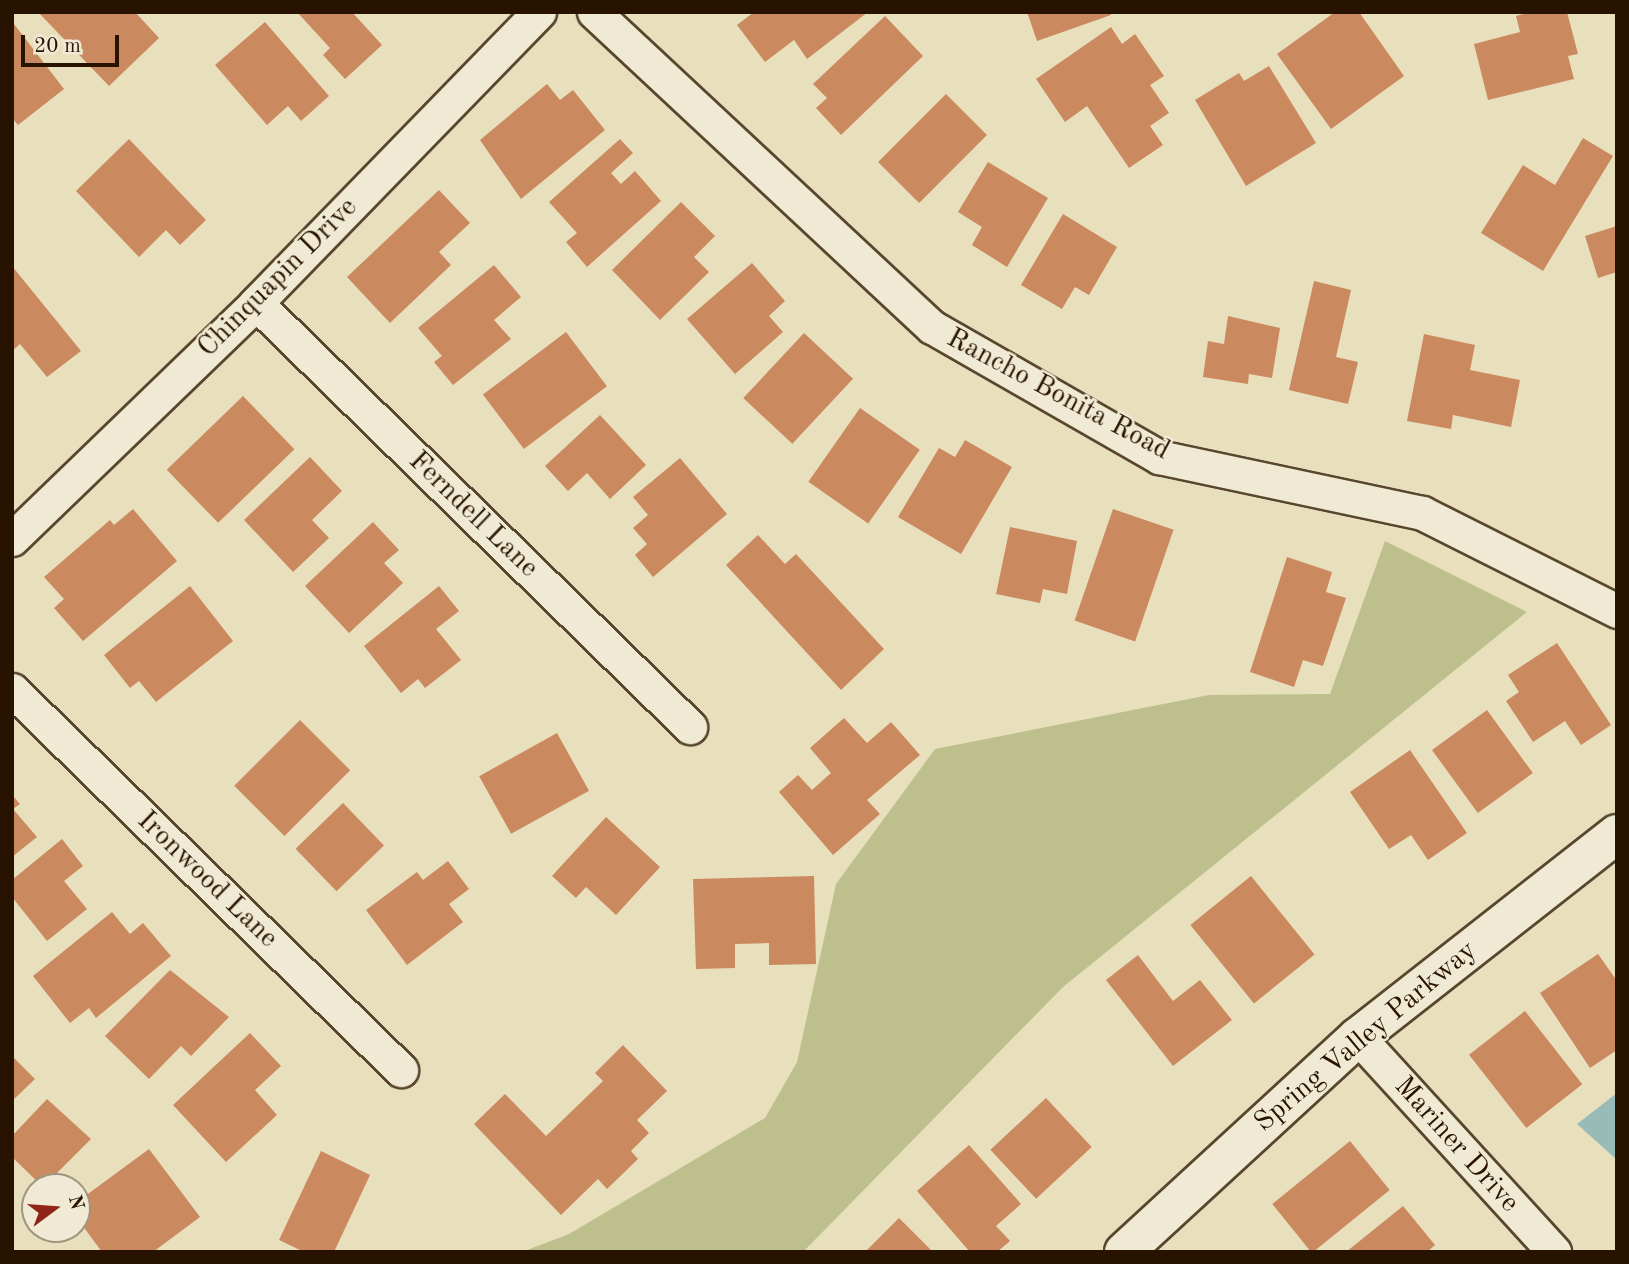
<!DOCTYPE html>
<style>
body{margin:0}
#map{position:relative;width:1629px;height:1264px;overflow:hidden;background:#e8dfbd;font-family:"Old Standard TT",serif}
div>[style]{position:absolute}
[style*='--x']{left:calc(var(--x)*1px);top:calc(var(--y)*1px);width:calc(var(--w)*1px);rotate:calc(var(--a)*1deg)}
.green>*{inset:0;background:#bdc08c}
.water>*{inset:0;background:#98bbb8}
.building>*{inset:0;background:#cb895f;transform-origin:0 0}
.roads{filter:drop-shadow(2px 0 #58462f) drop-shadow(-2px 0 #58462f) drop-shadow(0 2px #58462f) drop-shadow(0 -2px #58462f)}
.street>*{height:33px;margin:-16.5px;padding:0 16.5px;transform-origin:16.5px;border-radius:16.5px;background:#f0ead4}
.secondary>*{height:38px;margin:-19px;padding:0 19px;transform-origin:19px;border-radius:19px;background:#f0ead4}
span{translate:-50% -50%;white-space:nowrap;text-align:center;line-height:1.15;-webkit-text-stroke:5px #f0ead4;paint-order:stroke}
.street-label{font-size:28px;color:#281300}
.frame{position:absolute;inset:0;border:14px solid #281300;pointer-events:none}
.north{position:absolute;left:21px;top:1173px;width:70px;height:70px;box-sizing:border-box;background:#f0ead4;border:2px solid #a0947f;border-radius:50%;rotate:74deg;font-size:19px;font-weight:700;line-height:28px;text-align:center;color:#281300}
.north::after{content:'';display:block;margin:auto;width:24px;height:32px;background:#8f2418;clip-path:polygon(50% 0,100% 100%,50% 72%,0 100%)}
.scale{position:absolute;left:21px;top:35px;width:98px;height:32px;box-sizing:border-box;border:4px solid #281300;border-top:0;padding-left:9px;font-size:21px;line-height:24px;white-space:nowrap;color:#281300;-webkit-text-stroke:5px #f0ead4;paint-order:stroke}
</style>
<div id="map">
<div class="green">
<i style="clip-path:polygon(1385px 541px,1527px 612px,1063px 987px,803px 1252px,522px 1252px,569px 1234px,765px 1118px,797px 1062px,836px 884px,935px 749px,1209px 695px,1330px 694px)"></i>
</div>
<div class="water">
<i style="clip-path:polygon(1617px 1093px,1617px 1160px,1577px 1124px)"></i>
</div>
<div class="building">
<i style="clip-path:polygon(38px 12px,135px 12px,159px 38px,109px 86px)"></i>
<i style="clip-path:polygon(297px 12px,352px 12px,382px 45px,345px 79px,323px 55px,330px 48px)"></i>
<i style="clip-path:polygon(754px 12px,868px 12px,807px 59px,794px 40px,765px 62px,737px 25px)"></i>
<i style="clip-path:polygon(1027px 12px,1110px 12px,1111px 15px,1037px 41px)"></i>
<i style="clip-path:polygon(1335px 12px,1359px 12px,1404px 76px,1331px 129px,1277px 54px)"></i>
<i style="clip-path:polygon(1530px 12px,1567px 12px,1578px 54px,1568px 56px,1574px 79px,1488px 100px,1474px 44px,1520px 32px,1516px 16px)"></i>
<i style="clip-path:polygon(885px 16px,923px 56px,841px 135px,816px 108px,827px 98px,813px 84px)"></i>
<i style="clip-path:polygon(265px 22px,329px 96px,301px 121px,288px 106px,267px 125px,215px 65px)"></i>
<i style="clip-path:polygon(14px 24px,64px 89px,18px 125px,12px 118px)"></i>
<i style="clip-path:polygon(1111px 27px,1122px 44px,1135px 34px,1164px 76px,1150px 85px,1169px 113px,1150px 126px,1163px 145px,1129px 168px,1087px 106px,1065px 122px,1036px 79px)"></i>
<i style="clip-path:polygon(1269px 66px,1316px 143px,1246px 186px,1195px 100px,1239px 73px,1244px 81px)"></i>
<i style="clip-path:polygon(547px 84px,560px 100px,573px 90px,605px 130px,521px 199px,480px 140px)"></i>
<i style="left:946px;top:94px;width:58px;height:96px;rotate:45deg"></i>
<i style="clip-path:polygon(1583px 138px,1613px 156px,1543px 271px,1481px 233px,1523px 165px,1555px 185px)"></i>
<i style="clip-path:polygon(129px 139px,206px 220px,180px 245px,166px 230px,139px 257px,76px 191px)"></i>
<i style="clip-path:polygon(620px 139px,633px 153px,611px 173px,621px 184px,635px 171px,661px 201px,587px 267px,566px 242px,577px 233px,549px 202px)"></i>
<i style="clip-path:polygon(988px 162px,1048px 198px,1007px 267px,972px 245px,982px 227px,958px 212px)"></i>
<i style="clip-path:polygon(439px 190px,470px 223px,439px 252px,451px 265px,390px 323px,347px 277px)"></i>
<i style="clip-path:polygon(681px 202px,715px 236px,694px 257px,709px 272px,660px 320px,612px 270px)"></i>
<i style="clip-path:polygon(1063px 214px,1117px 247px,1089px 295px,1075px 287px,1062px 309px,1021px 285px)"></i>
<i style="clip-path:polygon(1617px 226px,1617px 272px,1598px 278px,1585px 236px)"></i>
<i style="clip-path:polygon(752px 263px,785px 301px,769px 316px,783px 332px,735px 374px,687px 319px)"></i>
<i style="clip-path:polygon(494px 265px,521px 297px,494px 320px,511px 339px,453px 385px,434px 362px,442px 356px,418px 328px)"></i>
<i style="clip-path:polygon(12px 266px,81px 351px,47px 377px,20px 344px,12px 351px)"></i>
<i style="clip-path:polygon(1314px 281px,1351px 290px,1336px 357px,1358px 362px,1348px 404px,1289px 390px)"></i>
<i style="clip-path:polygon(1228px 316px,1280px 328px,1272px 378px,1249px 374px,1248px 384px,1203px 377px,1208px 341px,1224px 344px)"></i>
<i style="left:566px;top:332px;width:68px;height:104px;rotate:53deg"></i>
<i style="left:804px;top:333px;width:67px;height:89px;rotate:43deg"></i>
<i style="clip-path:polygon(1424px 334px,1475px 345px,1470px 370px,1520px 380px,1511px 427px,1453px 415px,1451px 429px,1407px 421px)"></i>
<i style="left:243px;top:396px;width:74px;height:106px;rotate:46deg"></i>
<i style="left:860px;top:408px;width:73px;height:90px;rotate:35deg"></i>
<i style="clip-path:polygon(600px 415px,646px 465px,610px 499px,587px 473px,568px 491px,545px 466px)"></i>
<i style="clip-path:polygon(965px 440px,1012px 467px,961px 554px,898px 517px,939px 448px,955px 457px)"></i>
<i style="clip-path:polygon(310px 457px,342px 491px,312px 520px,329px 538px,293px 572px,244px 520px)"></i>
<i style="clip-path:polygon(680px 458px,727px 514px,653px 577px,635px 555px,647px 544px,633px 528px,648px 515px,633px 497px)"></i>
<i style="clip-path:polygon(133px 509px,177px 561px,83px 641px,54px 608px,64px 599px,44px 577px,110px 520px,114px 525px)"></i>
<i style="left:1113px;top:509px;width:64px;height:118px;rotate:19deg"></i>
<i style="clip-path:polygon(373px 522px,399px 550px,384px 563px,403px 583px,349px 633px,305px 586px)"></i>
<i style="clip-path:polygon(1010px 527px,1077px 541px,1067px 594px,1043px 589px,1040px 603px,996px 594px)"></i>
<i style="clip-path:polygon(758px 535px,785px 564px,796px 554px,884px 649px,841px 690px,726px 565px)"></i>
<i style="clip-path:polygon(1287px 557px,1332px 572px,1326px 592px,1346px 598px,1323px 666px,1303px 660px,1294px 687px,1250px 672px)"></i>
<i style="clip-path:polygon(190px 586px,233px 641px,156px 702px,139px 681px,130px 688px,104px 655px)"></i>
<i style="clip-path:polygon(439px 586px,459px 611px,436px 629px,461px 660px,425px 688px,418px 679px,401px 693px,364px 646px)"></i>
<i style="clip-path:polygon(1557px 643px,1611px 725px,1581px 745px,1565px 721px,1533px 742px,1506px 701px,1519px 692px,1508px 675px)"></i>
<i style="left:1487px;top:710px;width:78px;height:68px;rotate:54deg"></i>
<i style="clip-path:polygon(844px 718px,867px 743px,891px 722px,920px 755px,867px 800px,880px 814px,833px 855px,779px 792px,798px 775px,812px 790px,831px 773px,810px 748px)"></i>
<i style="left:300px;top:720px;width:71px;height:93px;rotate:45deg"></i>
<i style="left:557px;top:733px;width:66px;height:89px;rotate:61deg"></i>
<i style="clip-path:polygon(1410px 750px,1467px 833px,1428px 860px,1411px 835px,1389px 849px,1350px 792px)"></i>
<i style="clip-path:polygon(12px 795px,20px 804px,13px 809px,37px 837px,12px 857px)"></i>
<i style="left:343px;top:803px;width:59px;height:66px;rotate:46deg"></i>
<i style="clip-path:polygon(606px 817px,660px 867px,616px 915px,586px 887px,576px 898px,552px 876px)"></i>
<i style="clip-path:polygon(62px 839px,83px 866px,64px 881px,87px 909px,47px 941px,12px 897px,12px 880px)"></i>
<i style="clip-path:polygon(448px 861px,469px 889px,449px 904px,463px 922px,407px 965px,366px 910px,417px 872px,423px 880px)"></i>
<i style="clip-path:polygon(814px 876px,816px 964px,769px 965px,769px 943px,735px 944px,735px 968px,696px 969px,693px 879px)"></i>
<i style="left:1251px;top:876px;width:101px;height:78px;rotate:51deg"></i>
<i style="clip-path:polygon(112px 912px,130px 934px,143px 923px,171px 956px,96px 1018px,89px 1008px,70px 1023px,33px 976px)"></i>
<i style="clip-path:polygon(1598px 954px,1617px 981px,1617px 1050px,1590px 1068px,1540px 993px)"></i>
<i style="clip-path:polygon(1138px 955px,1173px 1001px,1200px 980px,1232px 1020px,1173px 1066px,1106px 980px)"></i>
<i style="clip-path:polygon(170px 970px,229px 1017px,191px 1056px,181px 1046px,149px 1079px,105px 1036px)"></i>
<i style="left:1525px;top:1011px;width:93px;height:71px;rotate:52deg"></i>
<i style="clip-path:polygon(250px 1033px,281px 1066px,255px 1090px,277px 1115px,226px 1162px,173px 1105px)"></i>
<i style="clip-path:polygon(623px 1045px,667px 1091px,637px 1120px,649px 1133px,631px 1151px,638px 1159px,607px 1189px,598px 1179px,561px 1215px,474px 1124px,505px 1094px,546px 1136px,603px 1081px,595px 1073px)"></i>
<i style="clip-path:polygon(12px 1056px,35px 1079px,12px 1101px)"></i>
<i style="left:1046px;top:1098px;width:67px;height:76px;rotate:47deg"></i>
<i style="clip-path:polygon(47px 1099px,91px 1139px,43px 1187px,12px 1157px,12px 1136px)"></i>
<i style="left:1350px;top:1141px;width:63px;height:100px;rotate:51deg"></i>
<i style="clip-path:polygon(969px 1145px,1021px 1204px,996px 1226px,1010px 1241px,997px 1252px,970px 1252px,917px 1191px)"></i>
<i style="clip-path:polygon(149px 1149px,200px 1217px,153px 1252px,102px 1252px,77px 1218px,77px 1202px)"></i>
<i style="clip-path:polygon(321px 1151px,370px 1175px,334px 1252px,304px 1252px,279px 1240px)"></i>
<i style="clip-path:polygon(1403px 1206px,1435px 1245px,1427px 1252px,1346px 1252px)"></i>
<i style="clip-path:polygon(899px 1218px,933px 1252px,865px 1252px)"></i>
</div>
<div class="roads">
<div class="street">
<i style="--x:594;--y:12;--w:462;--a:43"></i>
<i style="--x:932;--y:327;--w:262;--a:29.8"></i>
<i style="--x:1159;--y:457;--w:269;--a:12"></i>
<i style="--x:1422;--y:513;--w:218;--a:26.7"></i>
<i style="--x:256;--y:303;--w:607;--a:44.33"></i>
<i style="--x:12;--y:539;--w:339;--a:-44"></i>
<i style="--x:256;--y:303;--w:406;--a:-45.8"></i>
<i style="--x:12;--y:690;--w:544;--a:44.33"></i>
<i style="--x:1358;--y:1037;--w:291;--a:47.6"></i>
</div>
<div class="secondary">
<i style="--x:1124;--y:1252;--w:318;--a:-42.6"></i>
<i style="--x:1358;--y:1037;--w:329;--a:-38.1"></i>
</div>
</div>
<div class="street-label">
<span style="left:278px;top:278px;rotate:-45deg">Chinquapin Drive</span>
<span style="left:1058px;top:395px;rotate:28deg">Rancho Bonita Road</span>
<span style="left:473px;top:515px;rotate:44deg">Ferndell Lane</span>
<span style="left:207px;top:880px;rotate:44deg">Ironwood Lane</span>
<span style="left:1366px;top:1037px;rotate:-40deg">Spring Valley Parkway</span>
<span style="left:1456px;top:1145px;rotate:48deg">Mariner Drive</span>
</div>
<div class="frame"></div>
<div class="north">N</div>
<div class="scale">20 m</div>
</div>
